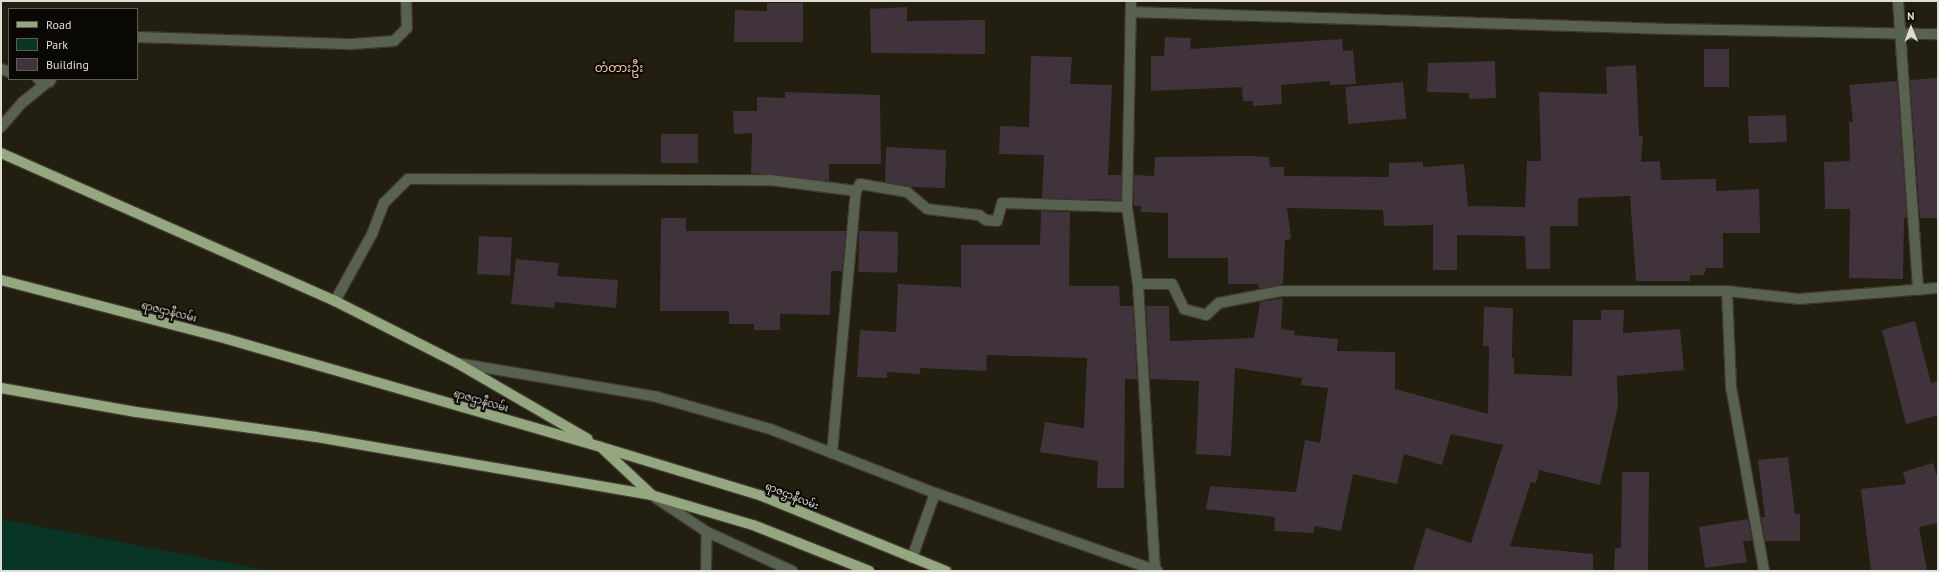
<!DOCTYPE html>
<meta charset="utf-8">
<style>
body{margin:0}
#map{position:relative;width:1939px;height:572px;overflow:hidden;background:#221e10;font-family:"PT Sans","Noto Sans Myanmar",sans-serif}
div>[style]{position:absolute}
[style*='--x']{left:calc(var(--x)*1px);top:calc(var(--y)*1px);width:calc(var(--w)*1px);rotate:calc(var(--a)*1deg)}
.green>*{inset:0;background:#083525}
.building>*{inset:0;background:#41333c;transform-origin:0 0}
.roads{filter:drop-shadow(1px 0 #3d392b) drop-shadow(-1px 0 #3d392b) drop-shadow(0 1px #3d392b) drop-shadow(0 -1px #3d392b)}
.minor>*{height:10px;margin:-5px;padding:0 5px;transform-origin:5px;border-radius:5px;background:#596250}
.major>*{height:10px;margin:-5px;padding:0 5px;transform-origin:5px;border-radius:5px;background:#94a781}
span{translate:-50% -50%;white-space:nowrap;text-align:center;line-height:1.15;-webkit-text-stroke:4px #0a0804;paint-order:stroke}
.street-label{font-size:10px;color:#e0ddd4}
.quarter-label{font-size:12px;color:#fecba1}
.frame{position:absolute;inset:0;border:2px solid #e0ddd4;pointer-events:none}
.legend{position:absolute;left:8px;top:8px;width:130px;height:72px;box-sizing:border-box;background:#0a0804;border:1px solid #605d57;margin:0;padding:5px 7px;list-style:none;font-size:12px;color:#e0ddd4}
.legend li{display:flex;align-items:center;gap:8px;height:20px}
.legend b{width:20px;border:1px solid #605d57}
.north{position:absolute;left:1891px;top:8px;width:40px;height:40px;-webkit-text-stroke:3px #0a0804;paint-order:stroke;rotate:359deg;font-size:11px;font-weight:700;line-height:16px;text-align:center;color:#e0ddd4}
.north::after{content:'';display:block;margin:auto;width:14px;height:18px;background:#e0ddd4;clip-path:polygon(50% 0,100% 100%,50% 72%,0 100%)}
</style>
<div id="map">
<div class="green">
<i style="clip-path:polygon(1px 519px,272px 571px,1px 571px)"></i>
</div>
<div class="building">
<i style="clip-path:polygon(767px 3px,803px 3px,803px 42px,734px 42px,735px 10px,767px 11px)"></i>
<i style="clip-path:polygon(907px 7px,907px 21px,985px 20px,985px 54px,871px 53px,870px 9px)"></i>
<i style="clip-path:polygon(1165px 37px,1191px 38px,1190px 49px,1342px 39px,1343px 51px,1353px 50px,1356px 84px,1330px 85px,1330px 81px,1281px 85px,1282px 104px,1253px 106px,1253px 101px,1243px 101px,1242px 87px,1151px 91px,1151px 56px,1164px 56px)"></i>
<i style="left:1729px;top:49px;width:38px;height:25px;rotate:90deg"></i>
<i style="clip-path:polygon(1031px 56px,1072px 57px,1070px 84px,1112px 85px,1108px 175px,1121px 175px,1121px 200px,1042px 198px,1044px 155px,999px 154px,1000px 126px,1029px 127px)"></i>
<i style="clip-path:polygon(1495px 61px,1496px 98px,1469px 99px,1469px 93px,1427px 92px,1428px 63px)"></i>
<i style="clip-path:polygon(1636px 65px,1639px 136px,1643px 136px,1641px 162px,1660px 161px,1661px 180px,1716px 179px,1716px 191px,1759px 189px,1760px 233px,1723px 233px,1723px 268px,1706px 268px,1704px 275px,1690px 275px,1690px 281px,1636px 281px,1630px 196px,1578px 198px,1578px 226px,1550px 226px,1550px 269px,1526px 269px,1525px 236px,1457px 235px,1457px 270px,1433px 270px,1433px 225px,1384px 226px,1383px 210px,1287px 208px,1291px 239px,1285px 240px,1283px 284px,1259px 289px,1258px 284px,1228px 284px,1228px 258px,1168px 258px,1168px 213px,1141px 212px,1141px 206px,1134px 206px,1134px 175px,1154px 176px,1155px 157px,1252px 156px,1269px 157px,1270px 167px,1284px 167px,1284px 176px,1389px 177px,1389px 163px,1423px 162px,1423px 167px,1464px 164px,1468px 206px,1525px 207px,1527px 161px,1541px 161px,1539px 92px,1607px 94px,1606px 67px)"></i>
<i style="clip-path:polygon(1938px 78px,1938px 218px,1920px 218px,1910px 80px)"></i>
<i style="clip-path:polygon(1897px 81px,1907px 218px,1904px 218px,1903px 279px,1849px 278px,1850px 209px,1825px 209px,1824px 162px,1850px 161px,1849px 122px,1853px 122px,1849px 85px)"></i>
<i style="left:1403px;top:82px;width:37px;height:58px;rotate:85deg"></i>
<i style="clip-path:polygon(785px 92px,880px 95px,881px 164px,829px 164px,829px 181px,751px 173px,752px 133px,734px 134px,733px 111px,757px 111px,757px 97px,785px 98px)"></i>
<i style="left:1786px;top:115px;width:27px;height:38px;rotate:88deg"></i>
<i style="left:698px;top:134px;width:29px;height:37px;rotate:90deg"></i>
<i style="clip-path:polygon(886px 147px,946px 150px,945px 188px,911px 187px,885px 182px)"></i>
<i style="clip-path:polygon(1041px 211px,1070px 212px,1069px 286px,1119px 286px,1120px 306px,1133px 306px,1137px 379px,1125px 379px,1124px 488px,1097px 488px,1098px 461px,1040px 452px,1045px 422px,1084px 428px,1087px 358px,987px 355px,986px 371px,920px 368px,920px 374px,887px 372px,887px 378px,857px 377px,860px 330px,896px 332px,898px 284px,961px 287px,961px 245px,1040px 245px)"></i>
<i style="clip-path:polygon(661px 218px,686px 218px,686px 231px,846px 231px,842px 271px,831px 271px,830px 315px,780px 314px,780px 330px,754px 330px,754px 324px,729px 324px,729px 311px,660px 311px)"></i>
<i style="left:859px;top:231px;width:39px;height:41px;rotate:1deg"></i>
<i style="left:479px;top:236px;width:33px;height:38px;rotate:3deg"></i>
<i style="clip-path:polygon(516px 259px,559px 263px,557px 276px,618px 280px,616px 308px,555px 302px,554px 308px,511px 304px)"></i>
<i style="clip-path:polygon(1283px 298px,1281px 329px,1295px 331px,1294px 335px,1338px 339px,1337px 351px,1395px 352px,1395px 389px,1488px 414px,1489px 346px,1483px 346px,1484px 307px,1513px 308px,1512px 358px,1514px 358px,1514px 374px,1572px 376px,1573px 320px,1601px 320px,1601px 310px,1624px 310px,1623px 333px,1680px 329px,1684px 370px,1617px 376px,1618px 406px,1600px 485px,1539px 470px,1536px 483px,1531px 482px,1510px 546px,1593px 554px,1593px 571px,1413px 571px,1426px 528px,1471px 543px,1503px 445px,1451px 434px,1442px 465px,1404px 454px,1397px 484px,1353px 474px,1341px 531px,1314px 526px,1314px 533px,1274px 531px,1275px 517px,1206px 509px,1210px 486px,1296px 492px,1305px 440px,1320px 443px,1328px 388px,1301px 385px,1302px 378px,1235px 368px,1231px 456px,1196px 454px,1199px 381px,1150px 379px,1146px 306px,1169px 306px,1170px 341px,1254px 338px,1260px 302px)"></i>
<i style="clip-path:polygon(1915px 321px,1931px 383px,1938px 381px,1938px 415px,1906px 424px,1882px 330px)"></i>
<i style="clip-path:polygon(1788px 457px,1795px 514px,1800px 514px,1800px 541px,1765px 541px,1761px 517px,1765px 517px,1758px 460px)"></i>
<i style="clip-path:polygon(1933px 463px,1938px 480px,1938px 523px,1919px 527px,1927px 571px,1871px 571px,1861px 489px,1906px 484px,1903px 472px)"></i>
<i style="clip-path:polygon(1622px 472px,1649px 472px,1648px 571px,1614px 571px,1615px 548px,1621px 548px)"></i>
<i style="clip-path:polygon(1748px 519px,1752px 541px,1743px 541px,1747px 562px,1705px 568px,1699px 527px)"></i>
</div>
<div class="roads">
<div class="minor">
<i style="--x:1131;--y:1;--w:206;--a:91.1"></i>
<i style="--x:1127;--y:207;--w:78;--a:81.9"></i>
<i style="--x:1138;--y:284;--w:286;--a:86.6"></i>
<i style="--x:1898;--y:1;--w:289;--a:86"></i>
<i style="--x:1131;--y:12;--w:539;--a:1.81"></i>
<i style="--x:1670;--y:29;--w:268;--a:1.1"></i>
<i style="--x:137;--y:37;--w:216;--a:1.9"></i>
<i style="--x:353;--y:44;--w:41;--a:-4.2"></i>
<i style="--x:394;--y:41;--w:18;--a:-45"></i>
<i style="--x:407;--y:28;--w:27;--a:-92"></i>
<i style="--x:1;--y:69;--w:9;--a:21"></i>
<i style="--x:38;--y:79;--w:12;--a:14"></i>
<i style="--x:1;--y:127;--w:33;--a:-49"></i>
<i style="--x:23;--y:102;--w:36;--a:-39"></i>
<i style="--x:1138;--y:284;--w:34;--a:0"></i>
<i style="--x:1172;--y:284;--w:28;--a:64"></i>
<i style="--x:1184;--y:309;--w:23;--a:15"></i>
<i style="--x:1206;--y:315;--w:18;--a:-43"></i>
<i style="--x:1219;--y:303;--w:63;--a:-11"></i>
<i style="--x:1281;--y:291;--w:446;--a:0"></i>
<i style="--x:1727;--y:291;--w:72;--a:6.3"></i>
<i style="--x:1799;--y:299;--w:139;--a:-4.5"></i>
<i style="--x:1727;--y:291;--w:96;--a:87.6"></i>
<i style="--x:1731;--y:387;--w:187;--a:79.8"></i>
<i style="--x:335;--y:301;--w:77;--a:-61.1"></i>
<i style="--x:372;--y:234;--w:33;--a:-69"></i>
<i style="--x:384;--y:203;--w:34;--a:-45"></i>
<i style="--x:408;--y:179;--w:362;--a:0.2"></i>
<i style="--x:770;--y:180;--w:87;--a:7.3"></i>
<i style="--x:856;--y:191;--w:8;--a:-60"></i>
<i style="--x:860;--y:184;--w:48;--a:9.7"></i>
<i style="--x:907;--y:192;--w:26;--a:40"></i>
<i style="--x:927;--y:209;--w:52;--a:6.6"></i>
<i style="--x:979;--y:215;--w:9;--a:36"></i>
<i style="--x:986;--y:220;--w:11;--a:5"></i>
<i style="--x:997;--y:221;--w:19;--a:-74"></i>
<i style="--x:1002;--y:203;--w:125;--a:1.8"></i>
<i style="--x:457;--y:363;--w:203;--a:9.6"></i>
<i style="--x:657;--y:397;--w:117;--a:15.8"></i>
<i style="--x:770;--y:429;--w:177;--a:21.2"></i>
<i style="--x:935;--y:493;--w:236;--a:19.3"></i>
<i style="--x:832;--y:453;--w:263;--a:-84.8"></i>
<i style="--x:656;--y:498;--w:61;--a:33.7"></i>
<i style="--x:707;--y:532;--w:94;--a:24.6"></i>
<i style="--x:912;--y:558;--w:69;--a:-70.5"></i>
<i style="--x:706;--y:571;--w:39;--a:-89"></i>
</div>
<div class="major">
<i style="--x:1;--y:153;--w:365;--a:23.9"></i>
<i style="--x:335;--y:301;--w:137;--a:26.9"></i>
<i style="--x:457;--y:363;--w:151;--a:30.1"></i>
<i style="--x:1;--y:280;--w:234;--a:14.6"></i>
<i style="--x:227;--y:339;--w:389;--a:16.1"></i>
<i style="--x:601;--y:447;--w:168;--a:16.9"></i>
<i style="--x:762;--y:496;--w:199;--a:22.2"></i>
<i style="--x:1;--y:388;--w:137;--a:10.1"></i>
<i style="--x:136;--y:412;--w:182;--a:7.9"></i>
<i style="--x:316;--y:437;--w:340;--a:9.8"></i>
<i style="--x:651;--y:495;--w:106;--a:16.4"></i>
<i style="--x:753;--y:525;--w:125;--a:21.6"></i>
<i style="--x:603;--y:449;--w:66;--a:43.2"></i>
</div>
</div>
<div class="street-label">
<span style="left:169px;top:312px;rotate:14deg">ရာဇဌာနီလမ်း</span>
<span style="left:481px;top:401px;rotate:16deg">ရာဇဌာနီလမ်း</span>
<span style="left:792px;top:496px;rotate:22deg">ရာဇဌာနီလမ်း</span>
</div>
<div class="quarter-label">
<span style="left:619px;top:68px">တံတားဦး</span>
</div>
<div class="frame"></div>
<ul class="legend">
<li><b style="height:5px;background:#94a781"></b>Road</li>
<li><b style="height:11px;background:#083525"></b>Park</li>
<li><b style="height:11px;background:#41333c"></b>Building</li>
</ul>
<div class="north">N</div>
</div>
